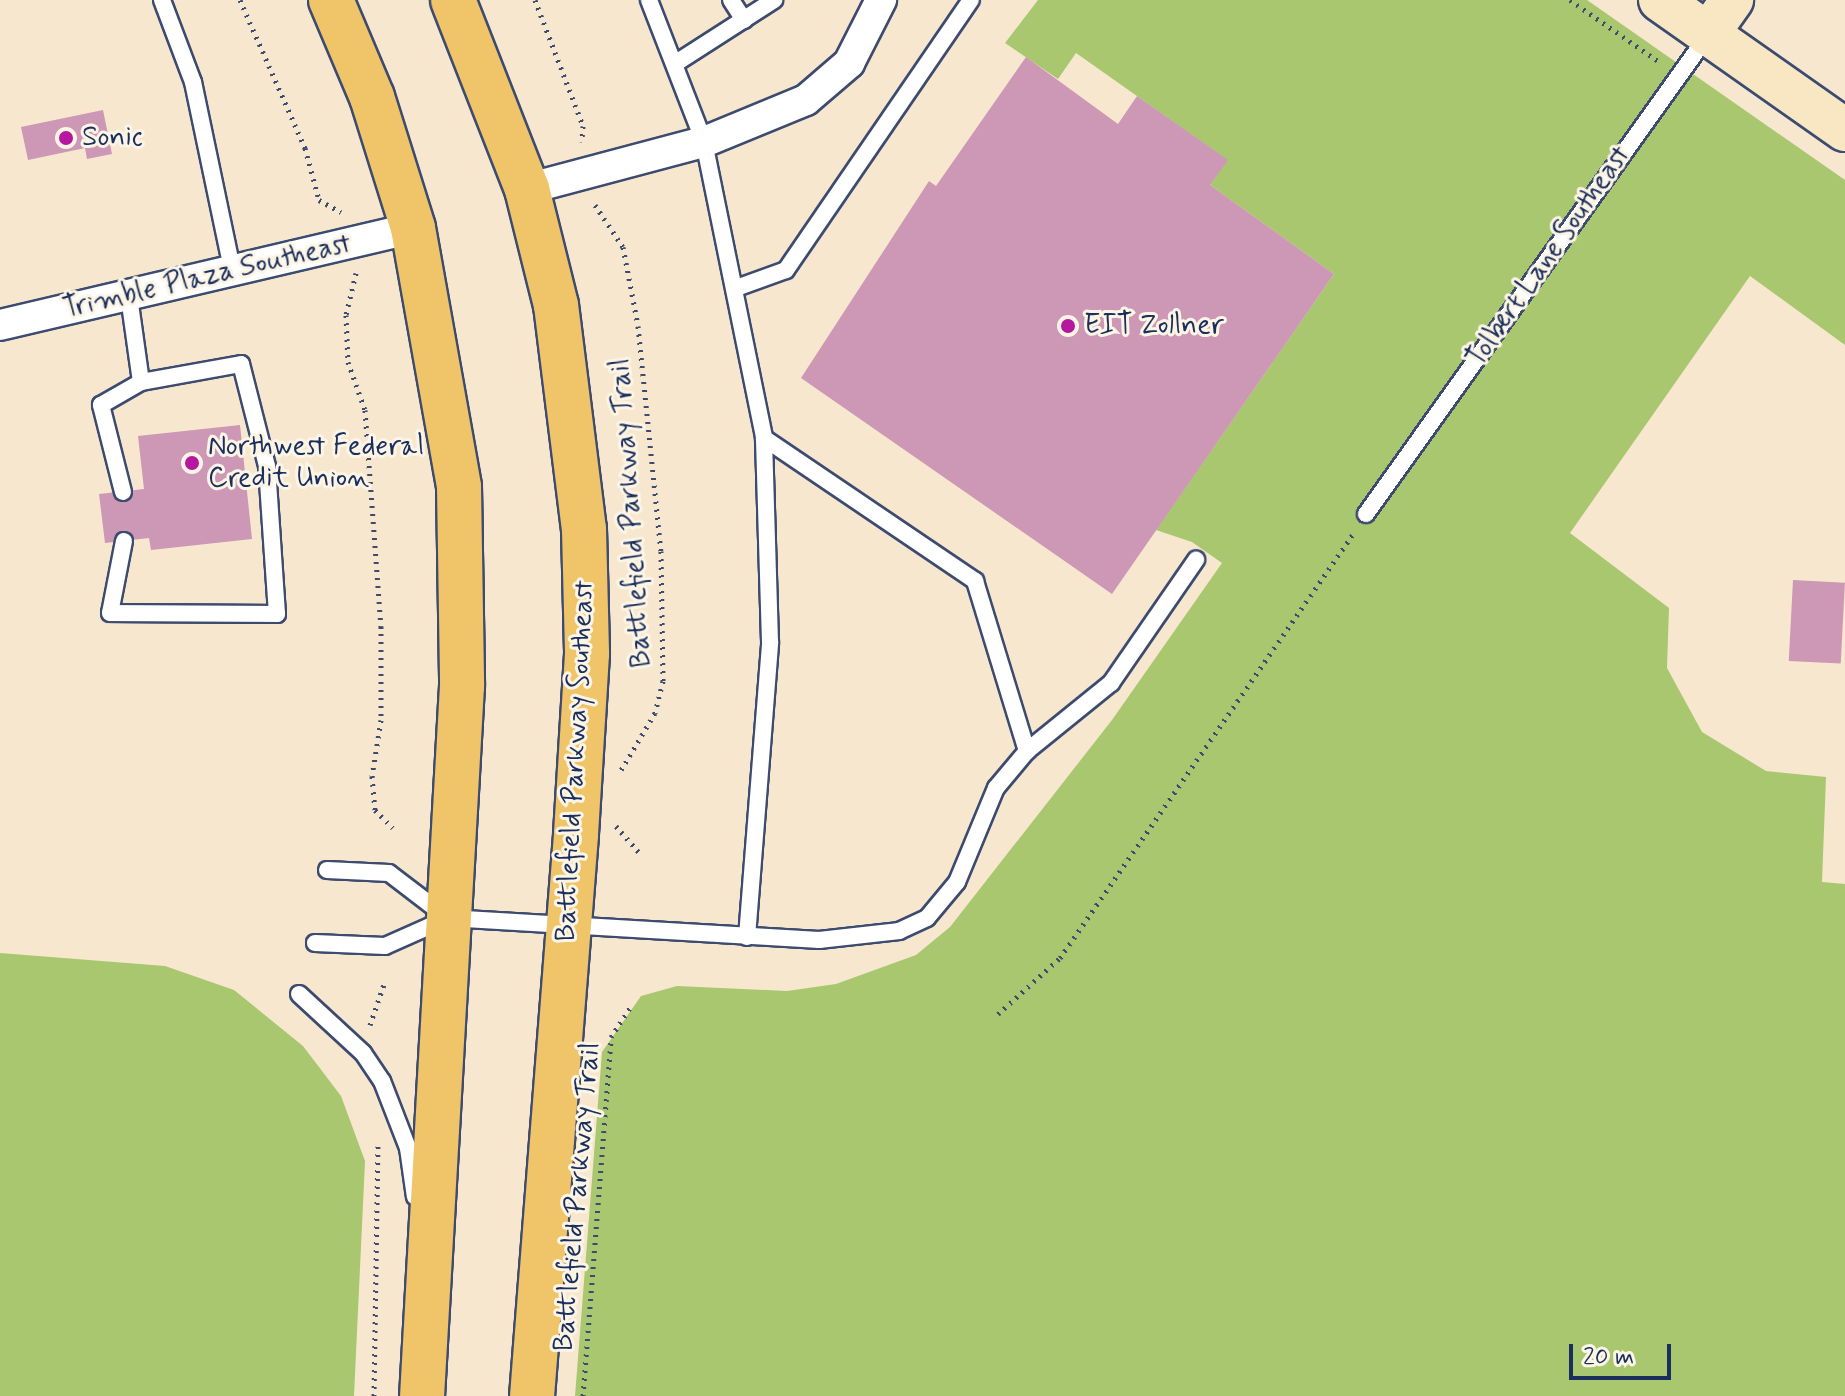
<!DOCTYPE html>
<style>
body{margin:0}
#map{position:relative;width:1845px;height:1396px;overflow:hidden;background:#f7e7cf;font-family:Mynerve,sans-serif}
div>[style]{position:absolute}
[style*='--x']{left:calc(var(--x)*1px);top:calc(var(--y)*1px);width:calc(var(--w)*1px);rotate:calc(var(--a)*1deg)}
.green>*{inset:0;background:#a8c76e}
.building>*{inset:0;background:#cd97b6;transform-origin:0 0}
.path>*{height:5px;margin-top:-2.5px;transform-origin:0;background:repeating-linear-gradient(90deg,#3c4b6f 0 2px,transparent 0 8px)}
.roads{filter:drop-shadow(2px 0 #3c4b6f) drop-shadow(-2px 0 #3c4b6f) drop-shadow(0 2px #3c4b6f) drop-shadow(0 -2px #3c4b6f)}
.lane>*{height:16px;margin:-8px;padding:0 8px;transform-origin:8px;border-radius:8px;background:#fff}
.street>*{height:30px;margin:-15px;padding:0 15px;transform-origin:15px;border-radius:15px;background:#fff}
.secondary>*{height:42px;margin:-21px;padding:0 21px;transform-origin:21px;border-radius:21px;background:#f9e7c3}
.primary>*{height:44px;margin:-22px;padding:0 22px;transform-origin:22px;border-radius:22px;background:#f0c469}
.dots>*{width:22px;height:22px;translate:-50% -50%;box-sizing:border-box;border:4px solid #fcf5e5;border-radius:50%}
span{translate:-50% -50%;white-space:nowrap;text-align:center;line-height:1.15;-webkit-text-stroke:6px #fcf5e5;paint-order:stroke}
.poi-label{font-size:28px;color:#1b2f5e}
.left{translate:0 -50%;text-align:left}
.street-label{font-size:28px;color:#1b2f5e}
.scale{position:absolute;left:1569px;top:1344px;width:102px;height:36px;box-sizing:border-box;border:4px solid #1b2f5e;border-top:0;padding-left:10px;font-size:24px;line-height:28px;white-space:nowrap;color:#1b2f5e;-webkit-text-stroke:6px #fcf5e5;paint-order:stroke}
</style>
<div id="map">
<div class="green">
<i style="clip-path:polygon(1038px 0,1587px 0,1845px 180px,1845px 345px,1750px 276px,1570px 533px,1669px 608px,1667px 668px,1702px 732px,1766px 771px,1826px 777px,1822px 882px,1845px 884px,1845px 1396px,575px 1396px,602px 1052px,641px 996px,677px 986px,787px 991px,836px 984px,916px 955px,950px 927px,1112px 720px,1222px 563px,1192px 542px,1156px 530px,1334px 274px,1210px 185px,1227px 160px,1137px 96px,1076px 53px,1058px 79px,1005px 43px)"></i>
<i style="clip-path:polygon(0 953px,165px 966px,234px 990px,303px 1046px,341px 1096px,365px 1161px,354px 1396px,0 1396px)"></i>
</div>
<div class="building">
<i style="clip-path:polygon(1026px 57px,1118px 124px,1137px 96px,1228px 160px,1210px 185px,1334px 274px,1112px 594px,801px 378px,929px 181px,936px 186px)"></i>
<i style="clip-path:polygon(103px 110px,112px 154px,87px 159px,85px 148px,28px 160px,21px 127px)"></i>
<i style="clip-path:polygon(240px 425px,252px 539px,151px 550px,149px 538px,105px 543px,99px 494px,144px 489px,138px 436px)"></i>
<i style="left:1793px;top:580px;width:52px;height:81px;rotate:3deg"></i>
</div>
<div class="path">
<i style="--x:240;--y:0;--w:162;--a:66.3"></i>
<i style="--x:305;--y:148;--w:54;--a:74.9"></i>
<i style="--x:319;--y:200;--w:25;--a:29"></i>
<i style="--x:535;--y:0;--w:135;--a:69.1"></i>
<i style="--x:583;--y:126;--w:16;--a:94"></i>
<i style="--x:1570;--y:0;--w:111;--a:34.7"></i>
<i style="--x:595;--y:205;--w:50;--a:56.3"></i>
<i style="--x:623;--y:247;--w:80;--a:79.2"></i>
<i style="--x:638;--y:326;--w:226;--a:84.2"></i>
<i style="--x:661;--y:551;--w:130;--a:89.1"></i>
<i style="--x:663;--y:681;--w:33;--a:104"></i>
<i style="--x:655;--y:713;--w:66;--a:120.8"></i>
<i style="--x:356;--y:273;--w:43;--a:103.4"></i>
<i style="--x:346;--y:315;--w:47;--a:87.6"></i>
<i style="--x:348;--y:362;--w:51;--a:70.5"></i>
<i style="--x:365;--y:410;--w:217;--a:85.8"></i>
<i style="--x:381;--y:626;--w:94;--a:90"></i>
<i style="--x:381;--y:720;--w:57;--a:99.1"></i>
<i style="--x:372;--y:776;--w:34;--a:85"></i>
<i style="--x:375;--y:810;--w:25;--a:45"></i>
<i style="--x:616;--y:826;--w:38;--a:49"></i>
<i style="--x:998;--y:1014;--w:84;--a:-42.1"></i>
<i style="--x:1060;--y:958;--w:515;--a:-55.35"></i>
<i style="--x:370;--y:1025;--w:43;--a:-71.1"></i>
<i style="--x:374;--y:1396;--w:250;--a:-89.1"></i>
<i style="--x:583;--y:1396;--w:360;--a:-85.5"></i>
<i style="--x:611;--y:1037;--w:37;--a:-57"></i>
</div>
<div class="roads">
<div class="lane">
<i style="--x:162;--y:0;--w:88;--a:69.3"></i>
<i style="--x:193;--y:82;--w:191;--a:78.2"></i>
<i style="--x:649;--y:0;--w:152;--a:68.8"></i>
<i style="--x:704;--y:142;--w:302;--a:78.5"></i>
<i style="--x:731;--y:0;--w:24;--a:57"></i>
<i style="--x:676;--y:63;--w:117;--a:-32.7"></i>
<i style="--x:739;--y:287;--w:50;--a:-19.9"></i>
<i style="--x:786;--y:270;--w:327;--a:-55.6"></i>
<i style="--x:123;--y:492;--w:90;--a:-104.2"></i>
<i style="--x:101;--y:405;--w:46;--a:-29.9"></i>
<i style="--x:1366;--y:514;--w:589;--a:-54.47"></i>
<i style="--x:124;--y:541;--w:73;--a:101"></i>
<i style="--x:110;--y:613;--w:167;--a:0.3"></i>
<i style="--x:277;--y:614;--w:148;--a:-93.9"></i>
<i style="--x:267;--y:466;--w:105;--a:-104.3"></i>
<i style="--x:241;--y:364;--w:102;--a:169.8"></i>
<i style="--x:141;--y:382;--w:86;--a:-98"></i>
<i style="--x:327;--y:870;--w:62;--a:2.8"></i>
<i style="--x:389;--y:873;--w:69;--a:37.4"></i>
<i style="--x:747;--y:937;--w:296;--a:-85.5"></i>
<i style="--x:770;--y:642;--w:204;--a:-91.7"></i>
<i style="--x:764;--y:438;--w:255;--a:34.1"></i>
<i style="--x:975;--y:581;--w:178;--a:73"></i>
<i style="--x:315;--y:943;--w:70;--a:2.5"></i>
<i style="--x:385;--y:946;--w:69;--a:-24"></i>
<i style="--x:448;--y:918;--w:372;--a:3.4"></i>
<i style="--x:819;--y:940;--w:81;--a:-6.4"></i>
<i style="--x:899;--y:931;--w:31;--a:-25"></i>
<i style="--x:927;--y:918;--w:47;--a:-50.2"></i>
<i style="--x:957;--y:882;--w:102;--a:-67.5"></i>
<i style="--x:996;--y:788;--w:48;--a:-50"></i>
<i style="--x:1027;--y:751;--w:108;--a:-39"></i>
<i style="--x:1111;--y:683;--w:150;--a:-55.4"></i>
<i style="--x:299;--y:994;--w:87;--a:42.7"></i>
<i style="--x:363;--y:1053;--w:34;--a:56"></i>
<i style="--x:382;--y:1081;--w:72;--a:68.8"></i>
<i style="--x:408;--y:1148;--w:49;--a:81.9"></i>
</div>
<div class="street">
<i style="--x:527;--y:189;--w:183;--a:-14.9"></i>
<i style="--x:704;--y:142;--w:110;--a:-22.4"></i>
<i style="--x:806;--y:100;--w:57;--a:-40.7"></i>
<i style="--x:849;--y:63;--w:71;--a:-63.1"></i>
<i style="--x:0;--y:325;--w:424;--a:-13.2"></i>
</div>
<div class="secondary">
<i style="--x:1660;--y:0;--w:226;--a:35.1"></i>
<i style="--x:1708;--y:34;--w:42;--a:-54.8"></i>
</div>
<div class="primary">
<i style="--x:331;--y:0;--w:105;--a:67.1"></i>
<i style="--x:372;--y:97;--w:137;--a:72.6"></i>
<i style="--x:413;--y:228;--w:263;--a:79.9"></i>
<i style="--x:459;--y:487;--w:199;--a:89.1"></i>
<i style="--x:462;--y:686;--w:711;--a:93.22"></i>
<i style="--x:453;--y:0;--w:203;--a:68.6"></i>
<i style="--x:527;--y:189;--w:120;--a:76"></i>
<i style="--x:556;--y:305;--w:226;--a:82.9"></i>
<i style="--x:584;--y:529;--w:125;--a:88.6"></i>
<i style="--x:587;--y:654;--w:181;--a:93.5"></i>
<i style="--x:576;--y:835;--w:563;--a:94.48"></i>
</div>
</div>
<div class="dots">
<i style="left:66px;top:138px;background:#b5179e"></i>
<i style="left:1068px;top:326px;background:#b5179e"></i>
<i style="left:192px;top:463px;background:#b5179e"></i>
</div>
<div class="poi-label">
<span class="left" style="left:82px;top:138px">Sonic</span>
<span class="left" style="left:1084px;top:326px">EIT Zollner</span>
<span class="left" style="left:208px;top:463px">Northwest Federal<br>Credit Union</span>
</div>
<div class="street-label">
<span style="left:1549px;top:257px;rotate:-55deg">Tolbert Lane Southeast</span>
<span style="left:207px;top:277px;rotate:-13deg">Trimble Plaza Southeast</span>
<span style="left:632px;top:513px;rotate:-94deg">Battlefield Parkway Trail</span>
<span style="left:576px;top:761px;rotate:-87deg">Battlefield Parkway Southeast</span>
<span style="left:578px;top:1197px;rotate:-85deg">Battlefield Parkway Trail</span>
</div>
<div class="scale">20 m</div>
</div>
